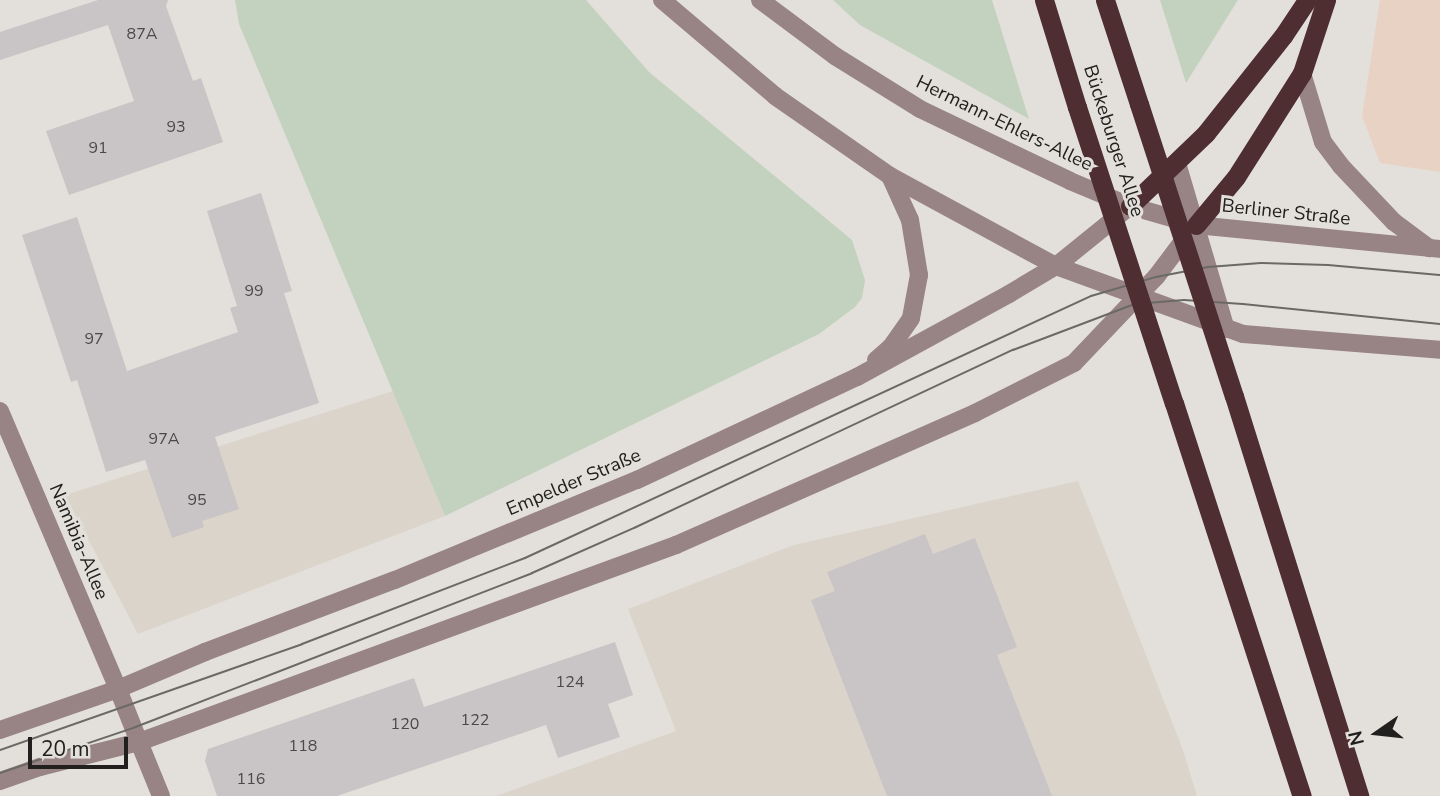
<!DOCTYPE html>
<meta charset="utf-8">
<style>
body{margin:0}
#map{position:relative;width:1440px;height:796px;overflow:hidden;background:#e3e0db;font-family:"Nunito Sans",sans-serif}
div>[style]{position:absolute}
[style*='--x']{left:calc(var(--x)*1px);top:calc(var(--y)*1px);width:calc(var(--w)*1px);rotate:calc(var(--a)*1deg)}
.built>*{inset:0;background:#dbd4ca}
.industrial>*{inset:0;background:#e7d2c4}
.green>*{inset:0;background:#c2d2be}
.building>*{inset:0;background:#c9c4c6}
.minor>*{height:18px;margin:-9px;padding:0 9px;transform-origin:9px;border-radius:9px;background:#988485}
.tertiary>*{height:18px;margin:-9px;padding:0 9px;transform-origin:9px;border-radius:9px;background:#988485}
.trunk>*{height:19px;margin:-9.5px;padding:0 9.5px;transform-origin:9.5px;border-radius:9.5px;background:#4e2e31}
.tram>*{height:2px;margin:-1px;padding:0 1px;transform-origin:1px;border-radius:1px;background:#6b6966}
.trunk-bridge>*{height:19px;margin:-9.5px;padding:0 9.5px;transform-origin:9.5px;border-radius:9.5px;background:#4e2e31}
span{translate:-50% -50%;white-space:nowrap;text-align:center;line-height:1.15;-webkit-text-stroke:6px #e3e0db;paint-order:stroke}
.number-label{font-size:16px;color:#4b4948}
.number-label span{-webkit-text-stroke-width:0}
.street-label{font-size:19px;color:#21201e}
.north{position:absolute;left:1342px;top:698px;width:70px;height:70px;-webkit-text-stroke:5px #e3e0db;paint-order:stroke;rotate:256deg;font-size:19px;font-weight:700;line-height:28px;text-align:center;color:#21201e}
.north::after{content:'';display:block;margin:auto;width:24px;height:32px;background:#21201e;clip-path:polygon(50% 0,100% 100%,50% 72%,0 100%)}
.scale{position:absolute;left:28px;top:737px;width:100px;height:32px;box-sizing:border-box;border:4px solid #21201e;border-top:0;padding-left:9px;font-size:21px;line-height:24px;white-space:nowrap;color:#21201e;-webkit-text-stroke:5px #e3e0db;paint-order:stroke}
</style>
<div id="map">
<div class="built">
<i style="clip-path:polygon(393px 391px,445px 516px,138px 634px,65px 495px)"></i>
<i style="clip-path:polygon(1078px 481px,1183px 750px,1197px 796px,496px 796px,676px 731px,628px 609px,794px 545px)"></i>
</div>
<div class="industrial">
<i style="clip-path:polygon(1380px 0,1440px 0,1440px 172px,1380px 163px,1362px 116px)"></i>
</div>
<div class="green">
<i style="clip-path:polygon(235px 0,586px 0,649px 72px,852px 240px,865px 280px,862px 298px,855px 307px,819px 334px,445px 516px,239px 24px)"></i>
<i style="clip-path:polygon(833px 0,992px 0,1029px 119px,860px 25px)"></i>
<i style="clip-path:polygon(1160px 0,1238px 0,1186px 83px)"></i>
</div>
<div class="building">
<i style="clip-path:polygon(98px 0,168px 0,166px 6px,193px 81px,201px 78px,223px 142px,69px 195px,46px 131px,134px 101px,108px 25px,0 60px,0 32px)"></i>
<i style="clip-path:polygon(261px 193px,292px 291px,284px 293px,319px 403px,215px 437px,239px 509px,202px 521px,204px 527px,172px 538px,145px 460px,106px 472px,77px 380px,71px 382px,22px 235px,77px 217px,127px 371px,238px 332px,230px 308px,237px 306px,207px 211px)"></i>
<i style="clip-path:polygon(925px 534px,933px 554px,975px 538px,1017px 647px,997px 655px,1052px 796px,887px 796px,811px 600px,835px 591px,827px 572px)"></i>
<i style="clip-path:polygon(615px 642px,633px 695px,608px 704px,620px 737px,558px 758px,546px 725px,337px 796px,217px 796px,205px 761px,208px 749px,414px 678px,424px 707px)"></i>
</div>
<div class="minor">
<i style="--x:0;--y:411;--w:302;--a:67"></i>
<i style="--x:139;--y:742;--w:58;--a:67.8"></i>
</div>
<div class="tertiary">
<i style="--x:662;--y:0;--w:148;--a:40.3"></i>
<i style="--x:775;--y:96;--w:140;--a:34.8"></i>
<i style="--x:890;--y:176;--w:189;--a:28.5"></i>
<i style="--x:1056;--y:266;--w:199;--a:20"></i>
<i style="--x:1243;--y:334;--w:198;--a:4.6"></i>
<i style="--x:760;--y:0;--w:94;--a:36.7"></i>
<i style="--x:835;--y:56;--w:100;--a:31.9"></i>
<i style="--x:920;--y:109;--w:166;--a:25.6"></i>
<i style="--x:1070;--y:181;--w:65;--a:22.6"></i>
<i style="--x:1130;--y:206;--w:69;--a:16.1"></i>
<i style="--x:1196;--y:225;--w:245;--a:5.6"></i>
<i style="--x:1302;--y:73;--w:72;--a:73.1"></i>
<i style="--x:1323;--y:142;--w:30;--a:53"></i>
<i style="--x:1341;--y:166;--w:77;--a:46.6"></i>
<i style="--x:1394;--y:222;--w:44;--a:36.6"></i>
<i style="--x:1177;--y:163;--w:173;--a:73.6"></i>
<i style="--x:876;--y:360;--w:20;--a:-41"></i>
<i style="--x:891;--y:347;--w:35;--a:-55"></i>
<i style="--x:911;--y:318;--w:44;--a:-79.5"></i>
<i style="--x:919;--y:275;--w:56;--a:-99.3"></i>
<i style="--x:910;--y:220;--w:48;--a:-114.4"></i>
<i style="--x:118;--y:689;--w:57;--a:68.4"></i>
<i style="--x:0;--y:730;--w:125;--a:-19.2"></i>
<i style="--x:118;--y:689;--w:95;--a:-23"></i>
<i style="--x:205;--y:652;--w:203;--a:-20.8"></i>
<i style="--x:395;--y:580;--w:262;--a:-22.5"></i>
<i style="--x:637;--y:480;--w:243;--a:-25.1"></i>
<i style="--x:857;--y:377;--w:173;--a:-28.6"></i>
<i style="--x:1009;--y:294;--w:55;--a:-30.8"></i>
<i style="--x:1056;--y:266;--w:95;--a:-39"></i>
<i style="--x:0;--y:781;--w:42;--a:-19.3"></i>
<i style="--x:40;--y:767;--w:102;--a:-14.2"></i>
<i style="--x:139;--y:742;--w:572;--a:-20.15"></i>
<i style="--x:676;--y:545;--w:327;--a:-23.8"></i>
<i style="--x:975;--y:413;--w:111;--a:-26.8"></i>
<i style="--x:1074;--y:363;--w:119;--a:-46.4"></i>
<i style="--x:1156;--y:277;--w:55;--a:-53.1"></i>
</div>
<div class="trunk">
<i style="--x:1044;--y:0;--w:112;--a:72.9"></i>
<i style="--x:1105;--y:0;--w:109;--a:71.9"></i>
<i style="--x:1130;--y:206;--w:105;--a:-43.8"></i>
<i style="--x:1206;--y:133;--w:124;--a:-51.6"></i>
<i style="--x:1283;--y:36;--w:43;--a:-56.3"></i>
<i style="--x:1196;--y:225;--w:62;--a:-50.2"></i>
<i style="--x:1236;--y:177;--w:123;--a:-57.6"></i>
<i style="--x:1302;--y:73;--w:77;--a:-71.8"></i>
<i style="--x:1234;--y:396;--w:419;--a:72.6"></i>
<i style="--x:1174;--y:403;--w:413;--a:72"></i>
</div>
<div class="tram">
<i style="--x:0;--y:750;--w:320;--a:-19.3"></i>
<i style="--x:302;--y:644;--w:239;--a:-21.1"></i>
<i style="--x:525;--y:558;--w:624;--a:-24.84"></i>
<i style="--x:1091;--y:296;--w:68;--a:-16.3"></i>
<i style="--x:1156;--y:277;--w:53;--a:-10.9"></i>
<i style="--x:1208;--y:267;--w:53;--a:-4.3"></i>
<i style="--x:1261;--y:263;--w:67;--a:1.7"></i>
<i style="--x:1328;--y:265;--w:112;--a:5.1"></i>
<i style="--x:0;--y:773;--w:140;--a:-18.7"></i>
<i style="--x:133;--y:728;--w:428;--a:-21.2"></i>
<i style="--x:532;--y:573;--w:111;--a:-23.8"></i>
<i style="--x:634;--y:528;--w:419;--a:-25.2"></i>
<i style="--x:1013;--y:350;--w:130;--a:-20.7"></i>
<i style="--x:1135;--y:304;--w:49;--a:-4.7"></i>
<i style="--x:1184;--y:300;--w:59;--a:3.9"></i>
<i style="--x:1243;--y:304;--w:198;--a:5.8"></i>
</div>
<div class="trunk-bridge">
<i style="--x:1139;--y:104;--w:307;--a:72"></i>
<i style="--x:1077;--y:107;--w:311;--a:71.9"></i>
</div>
<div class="number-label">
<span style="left:142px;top:34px">87A</span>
<span style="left:176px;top:127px">93</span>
<span style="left:98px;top:148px">91</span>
<span style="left:254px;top:291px">99</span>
<span style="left:94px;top:339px">97</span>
<span style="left:164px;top:439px">97A</span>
<span style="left:197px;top:500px">95</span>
<span style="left:570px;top:682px">124</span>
<span style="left:475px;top:720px">122</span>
<span style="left:405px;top:724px">120</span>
<span style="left:303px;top:746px">118</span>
<span style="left:251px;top:779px">116</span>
</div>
<div class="street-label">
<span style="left:1004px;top:124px;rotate:26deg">Hermann-Ehlers-Allee</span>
<span style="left:1113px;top:141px;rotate:72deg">Bückeburger Allee</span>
<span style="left:1286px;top:213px;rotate:6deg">Berliner Straße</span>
<span style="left:574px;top:483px;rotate:-23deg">Empelder Straße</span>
<span style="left:78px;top:542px;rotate:67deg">Namibia-Allee</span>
</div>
<div class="north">N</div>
<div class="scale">20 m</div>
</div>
